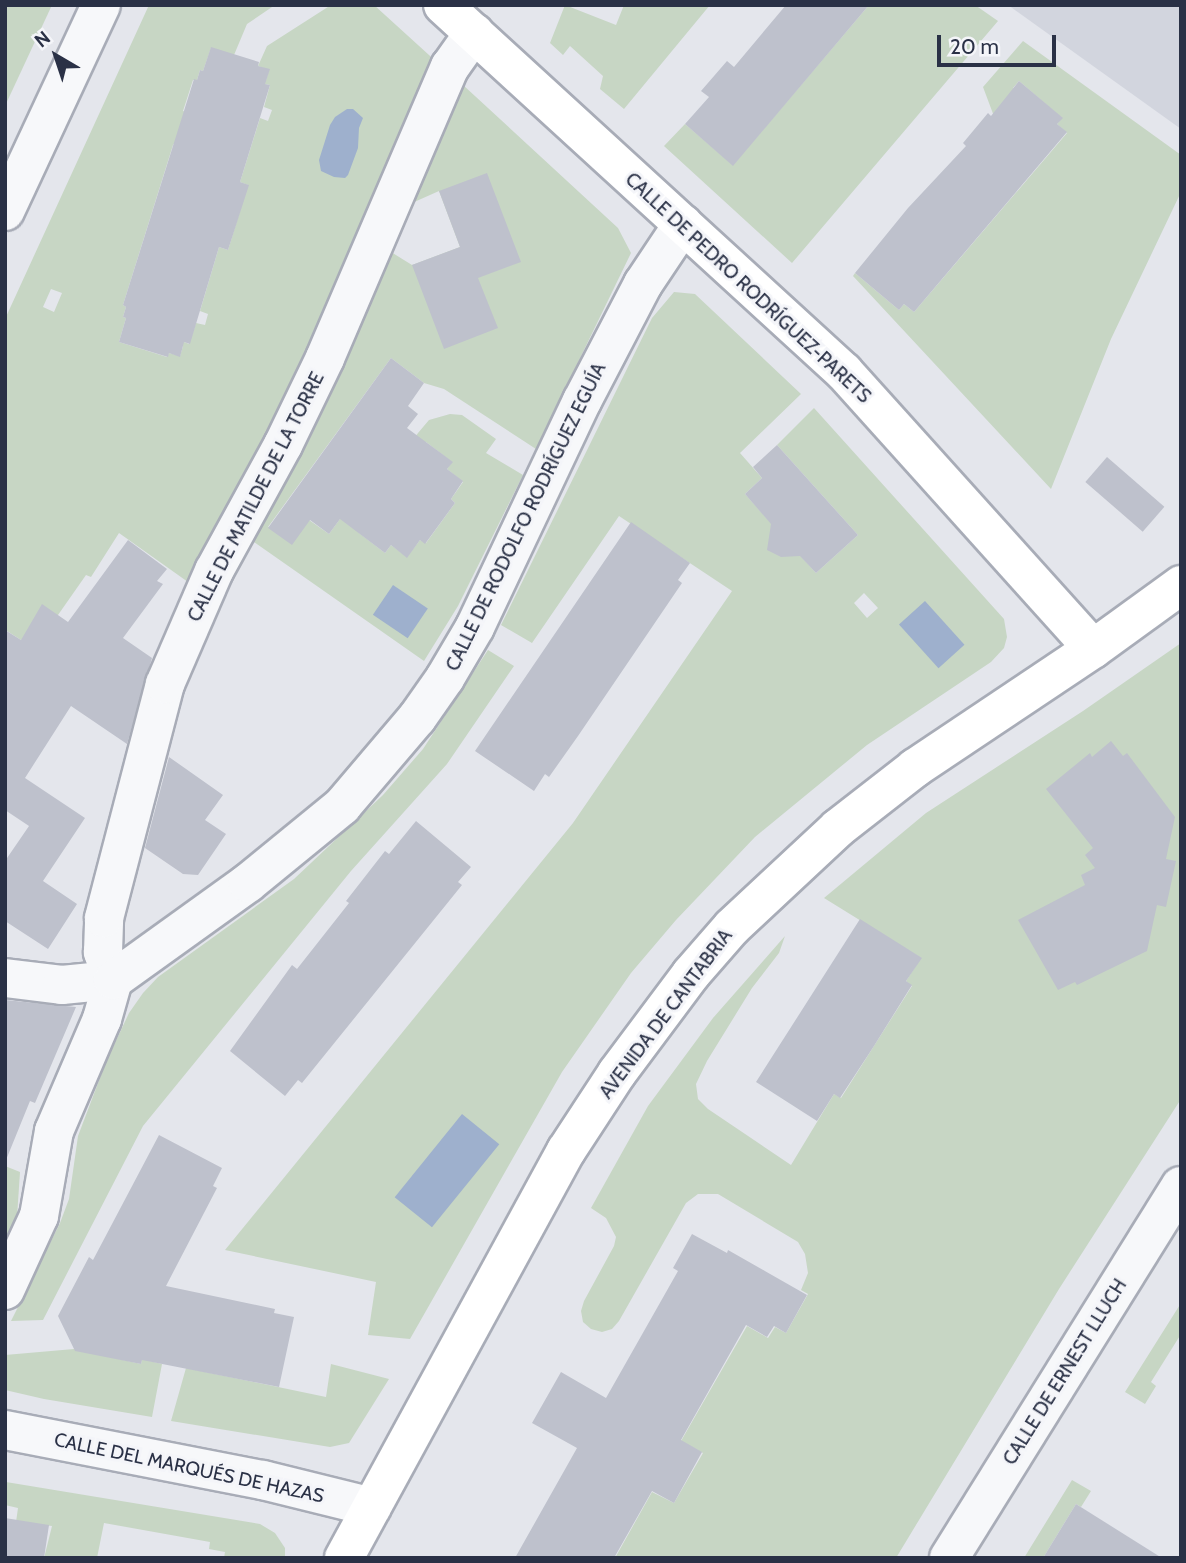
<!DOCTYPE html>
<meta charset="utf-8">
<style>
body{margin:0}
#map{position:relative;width:1186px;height:1563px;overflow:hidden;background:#e4e6ec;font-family:Cabin,sans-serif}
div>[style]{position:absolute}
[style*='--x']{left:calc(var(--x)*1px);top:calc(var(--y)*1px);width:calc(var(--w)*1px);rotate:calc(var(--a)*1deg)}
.built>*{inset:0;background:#d2d5de}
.green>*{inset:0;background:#c7d6c4}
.water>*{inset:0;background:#9eb0cd;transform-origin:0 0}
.building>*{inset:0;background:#bec1cc;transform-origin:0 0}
.roads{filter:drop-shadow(2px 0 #a8acb7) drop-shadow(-2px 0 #a8acb7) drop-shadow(0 2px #a8acb7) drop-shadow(0 -2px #a8acb7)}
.street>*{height:38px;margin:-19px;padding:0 19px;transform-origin:19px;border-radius:19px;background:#f7f8fa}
.secondary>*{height:38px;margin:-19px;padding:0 19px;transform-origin:19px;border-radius:19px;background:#fff}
span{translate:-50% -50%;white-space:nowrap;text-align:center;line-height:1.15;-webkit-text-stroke:6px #f4f5f9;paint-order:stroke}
.street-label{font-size:19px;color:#2a3146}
.frame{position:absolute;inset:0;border:7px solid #2a3146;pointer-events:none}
.north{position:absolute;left:21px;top:21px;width:70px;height:70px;-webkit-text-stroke:5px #f4f5f9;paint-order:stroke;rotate:321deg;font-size:19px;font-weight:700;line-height:28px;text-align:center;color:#2a3146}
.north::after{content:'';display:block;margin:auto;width:24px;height:32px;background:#2a3146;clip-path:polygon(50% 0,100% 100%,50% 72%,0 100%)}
.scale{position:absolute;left:937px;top:35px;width:119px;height:32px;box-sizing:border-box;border:4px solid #2a3146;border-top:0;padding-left:9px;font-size:21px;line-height:24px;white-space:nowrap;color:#2a3146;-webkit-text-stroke:5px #f4f5f9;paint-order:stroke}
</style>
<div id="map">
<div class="built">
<i style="clip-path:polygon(1008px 5px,1181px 5px,1181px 129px)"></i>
</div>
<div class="green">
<i style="clip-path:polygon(5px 5px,52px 5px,5px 106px)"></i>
<i style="clip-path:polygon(evenodd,149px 5px,275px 5px,247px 24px,234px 55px,211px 48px,203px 71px,200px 70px,197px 80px,193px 80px,183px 111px,195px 115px,173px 145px,123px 305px,126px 307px,123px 317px,126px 318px,119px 342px,167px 357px,169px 353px,180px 356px,183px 346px,178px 344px,179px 340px,189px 344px,196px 323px,205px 325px,208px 314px,200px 311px,219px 247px,228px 250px,248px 185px,240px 182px,260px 118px,268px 121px,272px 110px,264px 107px,270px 85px,260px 83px,261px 79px,266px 80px,269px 70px,258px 66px,267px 46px,331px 5px,374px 5px,440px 65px,327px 320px,195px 587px,119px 533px,91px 577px,86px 575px,58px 615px,21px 640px,7px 631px,5px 634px,5px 319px,149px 5px,51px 289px,62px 293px,54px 312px,43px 307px,51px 289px)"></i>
<i style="clip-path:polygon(565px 5px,616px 25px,624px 5px,710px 5px,624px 109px,600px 89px,603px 76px,570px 46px,563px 55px,550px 43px)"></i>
<i style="clip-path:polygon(869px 5px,975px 5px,998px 21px,792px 263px,664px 146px,685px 124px,733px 165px)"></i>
<i style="clip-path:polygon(1023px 41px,1181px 155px,1181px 192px,1111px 339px,1051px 489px,853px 276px,855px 273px,899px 310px,904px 304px,914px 312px,1067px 133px,1057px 124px,1062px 118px,1019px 81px,1013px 88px,1018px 92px,995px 119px,983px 87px)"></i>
<i style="clip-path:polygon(463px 85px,618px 228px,631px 253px,536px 449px,444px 389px,424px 383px,391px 358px,268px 527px,309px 520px,329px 534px,345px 512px,359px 533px,385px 553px,391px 545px,407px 557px,420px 540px,426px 543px,455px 503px,451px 499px,463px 482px,447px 469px,452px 462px,426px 442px,411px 443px,418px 433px,429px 420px,450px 414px,462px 415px,496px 439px,486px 453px,523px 475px,458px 606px,424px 661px,244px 535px,383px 247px,412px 265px,460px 247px,439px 191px,412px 203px)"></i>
<i style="clip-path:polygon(evenodd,674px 292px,695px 294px,801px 394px,740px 453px,762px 478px,745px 494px,816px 573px,858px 535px,777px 445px,814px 408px,1004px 619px,1007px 637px,1004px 648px,991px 662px,867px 745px,755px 837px,676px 920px,631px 973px,562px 1072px,410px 1339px,368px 1335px,376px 1282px,225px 1250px,573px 823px,732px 591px,619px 516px,532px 643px,501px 625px,652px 318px,674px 292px,864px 593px,878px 608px,867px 618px,854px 603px,864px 593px)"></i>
<i style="clip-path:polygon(1181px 643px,1181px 1099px,1059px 1289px,896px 1558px,615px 1558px,652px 1492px,674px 1503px,703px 1453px,681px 1441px,747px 1326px,768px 1338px,775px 1327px,786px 1333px,808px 1294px,801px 1290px,808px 1273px,805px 1254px,798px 1242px,718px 1194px,698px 1194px,686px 1203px,619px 1321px,612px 1329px,602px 1332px,591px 1329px,583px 1322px,581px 1311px,584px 1301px,614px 1246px,616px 1237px,606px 1218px,591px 1208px,648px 1106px,713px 1018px,785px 936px,779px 953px,752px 988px,707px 1061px,696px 1084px,698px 1099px,708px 1109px,791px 1165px,834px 1094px,841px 1098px,912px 986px,906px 981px,921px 958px,824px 898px,926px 813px,1083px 711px)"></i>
<i style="clip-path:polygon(488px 650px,514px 666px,447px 764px,351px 871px,143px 1126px,43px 1320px,11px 1321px,60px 1223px,69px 1199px,78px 1136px,106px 1062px,129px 1013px,143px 993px,158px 977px,294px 879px,383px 795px,423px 749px)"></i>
<i style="clip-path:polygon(5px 1166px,20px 1172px,17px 1217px,5px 1253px)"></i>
<i style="clip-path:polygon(1181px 1303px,1181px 1334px,1151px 1382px,1156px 1386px,1145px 1404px,1125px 1392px)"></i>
<i style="clip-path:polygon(74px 1349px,141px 1364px,142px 1359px,162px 1364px,152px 1417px,44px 1399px,5px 1390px,5px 1355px)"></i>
<i style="clip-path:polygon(331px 1364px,389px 1379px,349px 1443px,330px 1447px,171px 1421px,186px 1368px,326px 1397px)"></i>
<i style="clip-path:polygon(1072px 1480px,1091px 1491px,1081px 1507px,1076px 1504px,1043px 1558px,1024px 1558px)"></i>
<i style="clip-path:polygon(6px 1482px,260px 1524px,275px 1533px,285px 1548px,285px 1558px,224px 1558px,225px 1552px,209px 1549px,210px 1542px,104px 1523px,97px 1558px,44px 1558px,52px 1526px,16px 1522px,18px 1508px,5px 1505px)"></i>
</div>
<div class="water">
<i style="clip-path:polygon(347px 109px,353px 109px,363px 118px,359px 128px,358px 148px,348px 175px,345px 178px,334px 177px,321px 171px,319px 160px,330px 125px,335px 117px)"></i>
<i style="left:393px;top:585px;width:42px;height:36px;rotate:34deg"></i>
<i style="left:925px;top:601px;width:59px;height:35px;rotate:48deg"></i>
<i style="left:462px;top:1114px;width:48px;height:107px;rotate:39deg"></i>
</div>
<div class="building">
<i style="clip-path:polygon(786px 5px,869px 5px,733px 166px,685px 124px,709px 97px,701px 91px,727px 61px,734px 67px)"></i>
<i style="clip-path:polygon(211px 47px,259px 62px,258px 66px,270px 69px,265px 84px,270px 85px,240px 182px,249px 185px,228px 250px,219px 247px,190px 344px,184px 342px,180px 357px,169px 353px,168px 357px,119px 342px,126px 318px,123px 317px,126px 307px,123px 305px,194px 79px,197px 80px,200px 70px,203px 71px)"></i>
<i style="clip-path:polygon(1019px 81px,1063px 118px,1057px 124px,1067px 132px,914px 312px,904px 304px,899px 310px,855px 273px,908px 208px,966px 146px,963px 143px,988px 113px,991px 116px)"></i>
<i style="clip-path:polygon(487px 173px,521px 262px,478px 278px,498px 328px,444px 349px,412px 265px,460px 247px,439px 191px)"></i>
<i style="clip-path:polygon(391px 358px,424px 383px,408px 406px,418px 414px,407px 428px,453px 462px,447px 469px,463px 481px,451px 499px,455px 503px,425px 544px,420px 540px,407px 558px,391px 545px,385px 553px,340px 519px,329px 534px,310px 520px,292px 545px,268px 528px)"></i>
<i style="clip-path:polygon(777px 445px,858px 535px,816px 573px,800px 556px,781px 557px,767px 550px,771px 524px,745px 494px,762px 478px,753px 467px)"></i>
<i style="left:1107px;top:457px;width:76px;height:33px;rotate:41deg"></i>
<i style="clip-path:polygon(631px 522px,690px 563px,678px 580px,682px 583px,578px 736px,549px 777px,545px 774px,534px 791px,475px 751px)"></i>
<i style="clip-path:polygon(128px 540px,167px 569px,157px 581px,163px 584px,123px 638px,152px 658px,127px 744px,71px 706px,25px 778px,85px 818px,43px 881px,77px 904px,48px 949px,5px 921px,5px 861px,29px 826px,5px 810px,5px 630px,21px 640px,42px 604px,68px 622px)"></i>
<i style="clip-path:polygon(1111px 741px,1123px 756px,1127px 753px,1175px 817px,1166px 859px,1176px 861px,1166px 907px,1157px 905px,1147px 951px,1077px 985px,1075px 982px,1058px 990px,1018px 920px,1085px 885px,1081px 875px,1095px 868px,1085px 855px,1093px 848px,1046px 789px,1090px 753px,1092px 757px)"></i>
<i style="clip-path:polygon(169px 757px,223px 795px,205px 820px,226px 834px,198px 875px,183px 874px,145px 848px)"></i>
<i style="clip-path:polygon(416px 821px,471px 867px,458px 882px,462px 885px,302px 1083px,298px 1080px,285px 1096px,230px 1051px,292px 965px,297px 969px,349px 903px,346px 901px,385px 851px,389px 854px)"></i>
<i style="clip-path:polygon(860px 919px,922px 958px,906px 981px,912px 985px,874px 1046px,840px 1098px,834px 1094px,817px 1121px,756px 1082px)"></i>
<i style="clip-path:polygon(5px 1000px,76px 1007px,35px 1103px,30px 1101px,6px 1160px)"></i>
<i style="clip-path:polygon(159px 1135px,222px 1168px,213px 1186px,217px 1188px,166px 1286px,275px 1309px,274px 1313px,294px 1317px,279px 1387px,142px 1360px,141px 1364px,75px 1351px,58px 1316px,89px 1257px,93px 1260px)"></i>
<i style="clip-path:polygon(692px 1234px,727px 1253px,728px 1250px,807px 1295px,786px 1333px,774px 1326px,767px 1337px,746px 1325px,681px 1440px,702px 1452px,674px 1503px,652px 1491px,614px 1558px,515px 1558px,577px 1448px,532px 1423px,561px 1372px,606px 1398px,678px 1271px,673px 1268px)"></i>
<i style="clip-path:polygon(1076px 1504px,1162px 1558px,1043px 1558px)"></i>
<i style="clip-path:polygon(5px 1518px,49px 1525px,44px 1558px,5px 1558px)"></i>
</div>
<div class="roads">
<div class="street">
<i style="--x:5;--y:211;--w:227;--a:-65"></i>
<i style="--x:5;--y:978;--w:57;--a:7"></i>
<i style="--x:62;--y:985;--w:51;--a:-5.6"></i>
<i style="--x:113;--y:980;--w:30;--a:-110"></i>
<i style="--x:103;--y:952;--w:34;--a:-88"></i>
<i style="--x:104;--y:918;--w:242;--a:-75.4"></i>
<i style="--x:165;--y:684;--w:123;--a:-66.6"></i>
<i style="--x:214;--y:571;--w:144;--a:-61.3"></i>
<i style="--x:283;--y:445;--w:97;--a:-64.2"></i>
<i style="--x:325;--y:358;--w:317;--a:-66.8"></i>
<i style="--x:450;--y:67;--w:42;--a:-54.8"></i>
<i style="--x:5;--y:1290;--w:81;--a:-65.3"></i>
<i style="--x:39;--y:1216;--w:86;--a:-80"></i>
<i style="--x:54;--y:1131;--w:122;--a:-66.8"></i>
<i style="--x:102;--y:1019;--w:41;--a:-74.2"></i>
<i style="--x:113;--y:980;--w:166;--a:-35.7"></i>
<i style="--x:248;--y:883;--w:122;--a:-39.3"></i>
<i style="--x:342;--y:806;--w:116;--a:-49.6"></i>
<i style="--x:417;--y:718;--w:49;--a:-55"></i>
<i style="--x:445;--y:678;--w:59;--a:-59.5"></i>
<i style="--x:475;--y:627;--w:250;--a:-64.7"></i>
<i style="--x:582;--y:401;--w:132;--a:-62.5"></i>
<i style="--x:643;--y:284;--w:72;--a:-56.3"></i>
<i style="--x:5;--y:1430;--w:263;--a:11"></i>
<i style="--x:263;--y:1480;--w:112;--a:13.9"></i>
<i style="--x:949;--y:1558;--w:438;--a:-58.1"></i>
</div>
<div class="secondary">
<i style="--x:443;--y:5;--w:544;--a:42.47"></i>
<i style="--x:844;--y:372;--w:372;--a:48"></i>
<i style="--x:344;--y:1558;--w:464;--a:-61.4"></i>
<i style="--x:566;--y:1151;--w:93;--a:-56.8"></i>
<i style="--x:617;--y:1073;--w:124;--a:-53.2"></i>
<i style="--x:691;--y:974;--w:62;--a:-48.9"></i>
<i style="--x:732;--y:927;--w:145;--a:-43"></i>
<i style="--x:838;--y:828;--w:98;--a:-37.9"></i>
<i style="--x:915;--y:768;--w:214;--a:-33.8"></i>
<i style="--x:1093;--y:649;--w:109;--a:-36"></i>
</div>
</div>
<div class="street-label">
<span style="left:748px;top:288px;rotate:43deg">CALLE DE PEDRO RODRÍGUEZ-PARETS</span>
<span style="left:256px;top:497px;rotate:-63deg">CALLE DE MATILDE DE LA TORRE</span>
<span style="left:526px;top:517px;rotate:-64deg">CALLE DE RODOLFO RODRÍGUEZ EGUÍA</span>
<span style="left:666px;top:1014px;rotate:-53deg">AVENIDA DE CANTABRIA</span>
<span style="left:1065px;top:1372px;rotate:-58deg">CALLE DE ERNEST LLUCH</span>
<span style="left:189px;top:1468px;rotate:12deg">CALLE DEL MARQUÉS DE HAZAS</span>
</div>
<div class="frame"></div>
<div class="north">N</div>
<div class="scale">20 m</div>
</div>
